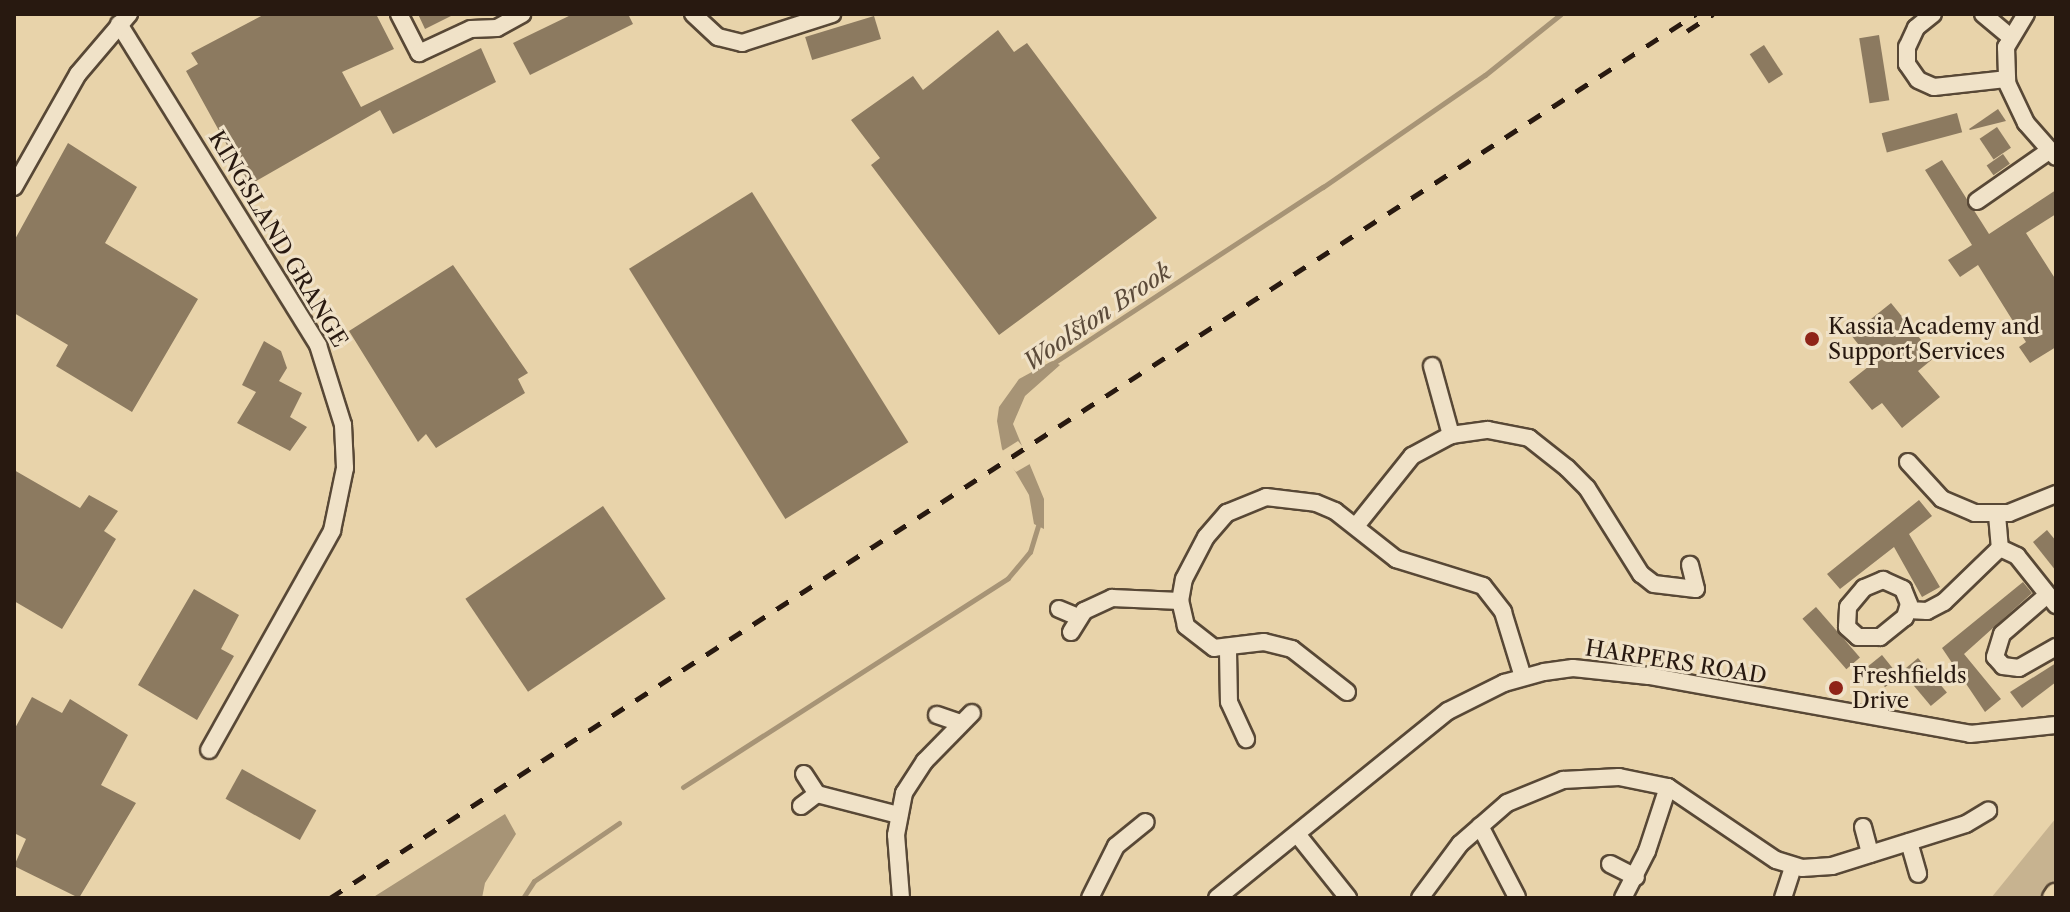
<!DOCTYPE html>
<style>
body{margin:0}
#map{position:relative;width:2070px;height:912px;overflow:hidden;background:#e8d3aa;font-family:"Libre Caslon Text",serif}
div>[style]{position:absolute}
[style*='--x']{left:calc(var(--x)*1px);top:calc(var(--y)*1px);width:calc(var(--w)*1px);rotate:calc(var(--a)*1deg)}
.green>*{inset:0;background:#c7b390}
.water>*{inset:0;background:#a79476}
.pier>*{inset:0;background:#e8d3aa}
.stream>*{height:5px;margin:-2.5px;padding:0 2.5px;transform-origin:2.5px;border-radius:2.5px;background:#a79476}
.building>*{inset:0;background:#8c7a60;transform-origin:0 0}
.roads{filter:drop-shadow(2px 0 #584836) drop-shadow(-2px 0 #584836) drop-shadow(0 2px #584836) drop-shadow(0 -2px #584836)}
.minor>*{height:16px;margin:-8px;padding:0 8px;transform-origin:8px;border-radius:8px;background:#f0e2c8}
.major>*{height:22px;margin:-11px;padding:0 11px;transform-origin:11px;border-radius:11px;background:#e8d3aa}
.rail>*{height:5px;margin-top:-2.5px;transform-origin:0;background:repeating-linear-gradient(90deg,#281910 0 14px,transparent 0 28px)}
.dots>*{width:22px;height:22px;translate:-50% -50%;box-sizing:border-box;border:4px solid #f0e2c8;border-radius:50%}
span{translate:-50% -50%;white-space:nowrap;text-align:center;line-height:1.15;-webkit-text-stroke:6px #f0e2c8;paint-order:stroke}
.street-label{font-size:22px;color:#281910}
.poi-label{font-size:22px;color:#281910}
.left{translate:0 -50%;text-align:left}
.water-label{font-size:24px;color:#5b4a39;font-style:italic}
.frame{position:absolute;inset:0;border:16px solid #281910;pointer-events:none}
</style>
<div id="map">
<div class="green">
<i style="clip-path:polygon(2056px 818px,2056px 881px,2042px 898px,1991px 898px)"></i>
</div>
<div class="water">
<i style="clip-path:polygon(1052px 361px,1060px 365px,1025px 396px,1013px 424px,1044px 499px,1044px 529px,1034px 524px,1029px 495px,1002px 449px,997px 421px,999px 407px,1019px 379px)"></i>
<i style="clip-path:polygon(505px 814px,516px 834px,485px 883px,482px 898px,372px 898px)"></i>
</div>
<div class="pier">
<i style="clip-path:polygon(1018px 441px,1035px 461px,1016px 472px,999px 453px)"></i>
</div>
<div class="stream">
<i style="--x:1052;--y:364;--w:324;--a:-33.2"></i>
<i style="--x:1323;--y:187;--w:197;--a:-34.7"></i>
<i style="--x:1485;--y:75;--w:97;--a:-38.8"></i>
<i style="--x:683;--y:787;--w:386;--a:-32.7"></i>
<i style="--x:1008;--y:578;--w:34;--a:-50"></i>
<i style="--x:1030;--y:552;--w:30;--a:-73"></i>
<i style="--x:523;--y:898;--w:20;--a:-57"></i>
<i style="--x:534;--y:881;--w:103;--a:-34.3"></i>
</div>
<div class="building">
<i style="clip-path:polygon(265px 14px,376px 14px,394px 49px,342px 72px,361px 107px,481px 48px,496px 82px,393px 134px,380px 110px,249px 185px,186px 71px,198px 64px,191px 53px)"></i>
<i style="clip-path:polygon(418px 14px,455px 14px,425px 29px)"></i>
<i style="clip-path:polygon(573px 14px,628px 14px,633px 24px,530px 75px,513px 43px)"></i>
<i style="left:874px;top:16px;width:24px;height:72px;rotate:73deg"></i>
<i style="clip-path:polygon(998px 30px,1014px 52px,1027px 43px,1157px 218px,999px 335px,871px 165px,880px 158px,851px 120px,913px 76px,923px 90px)"></i>
<i style="left:1879px;top:35px;width:66px;height:20px;rotate:81deg"></i>
<i style="left:1764px;top:45px;width:35px;height:17px;rotate:57deg"></i>
<i style="clip-path:polygon(1998px 109px,2006px 121px,1970px 130px,1969px 129px)"></i>
<i style="left:1957px;top:113px;width:20px;height:78px;rotate:75deg"></i>
<i style="left:1997px;top:127px;width:25px;height:21px;rotate:56deg"></i>
<i style="clip-path:polygon(68px 143px,137px 187px,105px 243px,198px 299px,132px 412px,56px 366px,68px 345px,14px 313px,14px 241px)"></i>
<i style="left:2003px;top:154px;width:12px;height:20px;rotate:55deg"></i>
<i style="clip-path:polygon(1942px 160px,1989px 234px,2056px 190px,2056px 214px,2026px 233px,2056px 280px,2056px 347px,2030px 363px,2019px 347px,2026px 342px,1978px 265px,1960px 277px,1948px 260px,1972px 245px,1925px 170px)"></i>
<i style="left:752px;top:192px;width:295px;height:145px;rotate:58deg"></i>
<i style="clip-path:polygon(453px 265px,528px 373px,518px 379px,525px 393px,436px 448px,426px 434px,418px 442px,349px 331px)"></i>
<i style="clip-path:polygon(1891px 303px,1935px 357px,1918px 371px,1940px 397px,1902px 428px,1882px 403px,1872px 410px,1849px 382px,1873px 363px,1851px 335px)"></i>
<i style="clip-path:polygon(264px 341px,281px 351px,287px 368px,279px 381px,302px 393px,290px 417px,307px 427px,290px 451px,237px 423px,256px 392px,242px 385px)"></i>
<i style="clip-path:polygon(14px 470px,80px 508px,89px 495px,118px 511px,104px 531px,116px 539px,62px 629px,14px 601px)"></i>
<i style="clip-path:polygon(1919px 500px,1932px 516px,1909px 534px,1940px 587px,1922px 597px,1894px 547px,1840px 589px,1827px 574px)"></i>
<i style="left:603px;top:506px;width:112px;height:166px;rotate:56deg"></i>
<i style="clip-path:polygon(2047px 530px,2056px 541px,2056px 571px,2033px 542px)"></i>
<i style="clip-path:polygon(2023px 582px,2032px 593px,1964px 654px,2001px 699px,1985px 712px,1942px 648px)"></i>
<i style="clip-path:polygon(194px 589px,239px 615px,221px 649px,234px 656px,197px 720px,138px 685px)"></i>
<i style="left:1816px;top:607px;width:67px;height:18px;rotate:49deg"></i>
<i style="left:1882px;top:655px;width:27px;height:18px;rotate:51deg"></i>
<i style="left:1918px;top:658px;width:45px;height:21px;rotate:50deg"></i>
<i style="clip-path:polygon(2056px 663px,2056px 682px,2022px 708px,2010px 692px)"></i>
<i style="clip-path:polygon(32px 697px,62px 713px,70px 699px,128px 735px,101px 785px,136px 803px,79px 898px,14px 866px,26px 839px,14px 833px,14px 730px)"></i>
<i style="left:242px;top:769px;width:85px;height:34px;rotate:29deg"></i>
</div>
<div class="roads">
<div class="minor">
<i style="--x:399;--y:14;--w:44;--a:62.9"></i>
<i style="--x:419;--y:53;--w:57;--a:-24.8"></i>
<i style="--x:471;--y:29;--w:26;--a:-2"></i>
<i style="--x:497;--y:28;--w:29;--a:-29"></i>
<i style="--x:693;--y:14;--w:34;--a:43"></i>
<i style="--x:718;--y:37;--w:25;--a:14"></i>
<i style="--x:742;--y:43;--w:95;--a:-17.9"></i>
<i style="--x:1933;--y:14;--w:22;--a:141"></i>
<i style="--x:1916;--y:28;--w:21;--a:115"></i>
<i style="--x:1907;--y:47;--w:17;--a:90"></i>
<i style="--x:1907;--y:64;--w:19;--a:55"></i>
<i style="--x:1918;--y:80;--w:17;--a:24"></i>
<i style="--x:1934;--y:87;--w:72;--a:-6.3"></i>
<i style="--x:1983;--y:14;--w:34;--a:40"></i>
<i style="--x:2026;--y:14;--w:39;--a:121"></i>
<i style="--x:2006;--y:47;--w:36;--a:88"></i>
<i style="--x:2007;--y:83;--w:44;--a:64.6"></i>
<i style="--x:2026;--y:123;--w:45;--a:48.6"></i>
<i style="--x:119;--y:24;--w:378;--a:58.2"></i>
<i style="--x:318;--y:345;--w:84;--a:72.6"></i>
<i style="--x:343;--y:425;--w:43;--a:87.3"></i>
<i style="--x:345;--y:468;--w:64;--a:101.7"></i>
<i style="--x:332;--y:531;--w:251;--a:119.3"></i>
<i style="--x:14;--y:187;--w:130;--a:-60.5"></i>
<i style="--x:78;--y:74;--w:79;--a:-49.6"></i>
<i style="--x:1977;--y:201;--w:89;--a:-34.9"></i>
<i style="--x:1432;--y:366;--w:72;--a:74.6"></i>
<i style="--x:1908;--y:462;--w:50;--a:47.4"></i>
<i style="--x:1942;--y:499;--w:36;--a:23"></i>
<i style="--x:1975;--y:513;--w:34;--a:0"></i>
<i style="--x:2009;--y:513;--w:51;--a:-22"></i>
<i style="--x:1997;--y:515;--w:33;--a:85"></i>
<i style="--x:2000;--y:548;--w:19;--a:25"></i>
<i style="--x:2017;--y:556;--w:63;--a:51.5"></i>
<i style="--x:1356;--y:526;--w:90;--a:-51.3"></i>
<i style="--x:1412;--y:456;--w:44;--a:-28.3"></i>
<i style="--x:1451;--y:435;--w:37;--a:-8"></i>
<i style="--x:1488;--y:430;--w:42;--a:11"></i>
<i style="--x:1529;--y:438;--w:48;--a:38.3"></i>
<i style="--x:1567;--y:468;--w:28;--a:45"></i>
<i style="--x:1587;--y:488;--w:102;--a:57.9"></i>
<i style="--x:1641;--y:574;--w:16;--a:38"></i>
<i style="--x:1654;--y:584;--w:42;--a:6.8"></i>
<i style="--x:1696;--y:589;--w:25;--a:-104"></i>
<i style="--x:1883;--y:580;--w:22;--a:24"></i>
<i style="--x:1903;--y:589;--w:16;--a:68"></i>
<i style="--x:1909;--y:604;--w:14;--a:107"></i>
<i style="--x:1905;--y:617;--w:32;--a:141"></i>
<i style="--x:1880;--y:637;--w:22;--a:180"></i>
<i style="--x:1858;--y:637;--w:15;--a:-138"></i>
<i style="--x:1847;--y:627;--w:20;--a:-87"></i>
<i style="--x:1848;--y:607;--w:25;--a:-50"></i>
<i style="--x:1864;--y:588;--w:21;--a:-23"></i>
<i style="--x:2046;--y:596;--w:58;--a:139.2"></i>
<i style="--x:2002;--y:634;--w:24;--a:107"></i>
<i style="--x:1995;--y:657;--w:12;--a:48"></i>
<i style="--x:2003;--y:666;--w:16;--a:7"></i>
<i style="--x:2019;--y:668;--w:43;--a:-29.6"></i>
<i style="--x:1059;--y:609;--w:21;--a:23"></i>
<i style="--x:1908;--y:610;--w:19;--a:3"></i>
<i style="--x:1927;--y:611;--w:19;--a:-28"></i>
<i style="--x:1944;--y:602;--w:78;--a:-44"></i>
<i style="--x:1071;--y:632;--w:25;--a:-58"></i>
<i style="--x:1084;--y:611;--w:31;--a:-25"></i>
<i style="--x:1112;--y:598;--w:68;--a:2.5"></i>
<i style="--x:1228;--y:651;--w:51;--a:88.9"></i>
<i style="--x:1229;--y:702;--w:41;--a:65.3"></i>
<i style="--x:1347;--y:692;--w:70;--a:-142"></i>
<i style="--x:1292;--y:649;--w:29;--a:-166"></i>
<i style="--x:1264;--y:642;--w:50;--a:173.2"></i>
<i style="--x:1214;--y:648;--w:36;--a:-142"></i>
<i style="--x:1186;--y:626;--w:26;--a:-103"></i>
<i style="--x:1180;--y:601;--w:22;--a:-80"></i>
<i style="--x:1184;--y:579;--w:47;--a:-62.4"></i>
<i style="--x:1206;--y:537;--w:32;--a:-49"></i>
<i style="--x:1227;--y:513;--w:42;--a:-22.3"></i>
<i style="--x:1266;--y:497;--w:50;--a:6.8"></i>
<i style="--x:1316;--y:503;--w:21;--a:23"></i>
<i style="--x:1335;--y:511;--w:78;--a:38.2"></i>
<i style="--x:1396;--y:559;--w:91;--a:17.2"></i>
<i style="--x:1483;--y:586;--w:33;--a:52"></i>
<i style="--x:1503;--y:612;--w:68;--a:72.9"></i>
<i style="--x:937;--y:715;--w:24;--a:19"></i>
<i style="--x:804;--y:774;--w:24;--a:57"></i>
<i style="--x:817;--y:794;--w:85;--a:14.4"></i>
<i style="--x:801;--y:806;--w:20;--a:-37"></i>
<i style="--x:1480;--y:826;--w:80;--a:62.5"></i>
<i style="--x:1863;--y:827;--w:28;--a:75"></i>
<i style="--x:1297;--y:834;--w:82;--a:51.4"></i>
<i style="--x:1909;--y:842;--w:33;--a:74"></i>
<i style="--x:1610;--y:864;--w:29;--a:27"></i>
<i style="--x:901;--y:898;--w:63;--a:-94.5"></i>
<i style="--x:896;--y:835;--w:43;--a:-79.2"></i>
<i style="--x:904;--y:793;--w:38;--a:-57"></i>
<i style="--x:925;--y:761;--w:67;--a:-45.6"></i>
<i style="--x:1090;--y:898;--w:58;--a:-63.4"></i>
<i style="--x:1116;--y:846;--w:38;--a:-39"></i>
<i style="--x:1217;--y:898;--w:297;--a:-39"></i>
<i style="--x:1448;--y:711;--w:63;--a:-26.6"></i>
<i style="--x:1504;--y:683;--w:41;--a:-15.4"></i>
<i style="--x:1544;--y:672;--w:29;--a:-8"></i>
<i style="--x:1573;--y:668;--w:76;--a:6"></i>
<i style="--x:1649;--y:676;--w:326;--a:10.2"></i>
<i style="--x:1970;--y:734;--w:86;--a:-6"></i>
<i style="--x:1420;--y:898;--w:67;--a:-53.5"></i>
<i style="--x:1460;--y:844;--w:62;--a:-41.1"></i>
<i style="--x:1507;--y:803;--w:61;--a:-22.3"></i>
<i style="--x:1563;--y:780;--w:56;--a:-3.1"></i>
<i style="--x:1619;--y:777;--w:50;--a:11.5"></i>
<i style="--x:1668;--y:787;--w:130;--a:34.1"></i>
<i style="--x:1776;--y:860;--w:27;--a:17"></i>
<i style="--x:1802;--y:868;--w:30;--a:-4"></i>
<i style="--x:1832;--y:866;--w:140;--a:-17.4"></i>
<i style="--x:1966;--y:824;--w:26;--a:-31"></i>
<i style="--x:1623;--y:898;--w:53;--a:-62.9"></i>
<i style="--x:1647;--y:851;--w:67;--a:-71.8"></i>
<i style="--x:1783;--y:898;--w:33;--a:-72"></i>
</div>
<div class="major">
<i style="--x:2054;--y:898;--w:4;--a:-56"></i>
</div>
</div>
<div class="rail">
<i style="--x:1687;--y:31;--w:31;--a:-33"></i>
<i style="--x:330;--y:898;--w:1627;--a:-32.91"></i>
</div>
<div class="dots">
<i style="left:1812px;top:339px;background:#8f2418"></i>
<i style="left:1836px;top:688px;background:#8f2418"></i>
</div>
<div class="street-label">
<span style="left:278px;top:239px;rotate:59deg">KINGSLAND GRANGE</span>
<span style="left:1676px;top:662px;rotate:9deg">HARPERS ROAD</span>
</div>
<div class="poi-label">
<span class="left" style="left:1828px;top:339px">Kassia Academy and<br>Support Services</span>
<span class="left" style="left:1852px;top:688px">Freshfields<br>Drive</span>
</div>
<div class="water-label">
<span style="left:1097px;top:317px;rotate:-34deg">Woolston Brook</span>
</div>
<div class="frame"></div>
</div>
